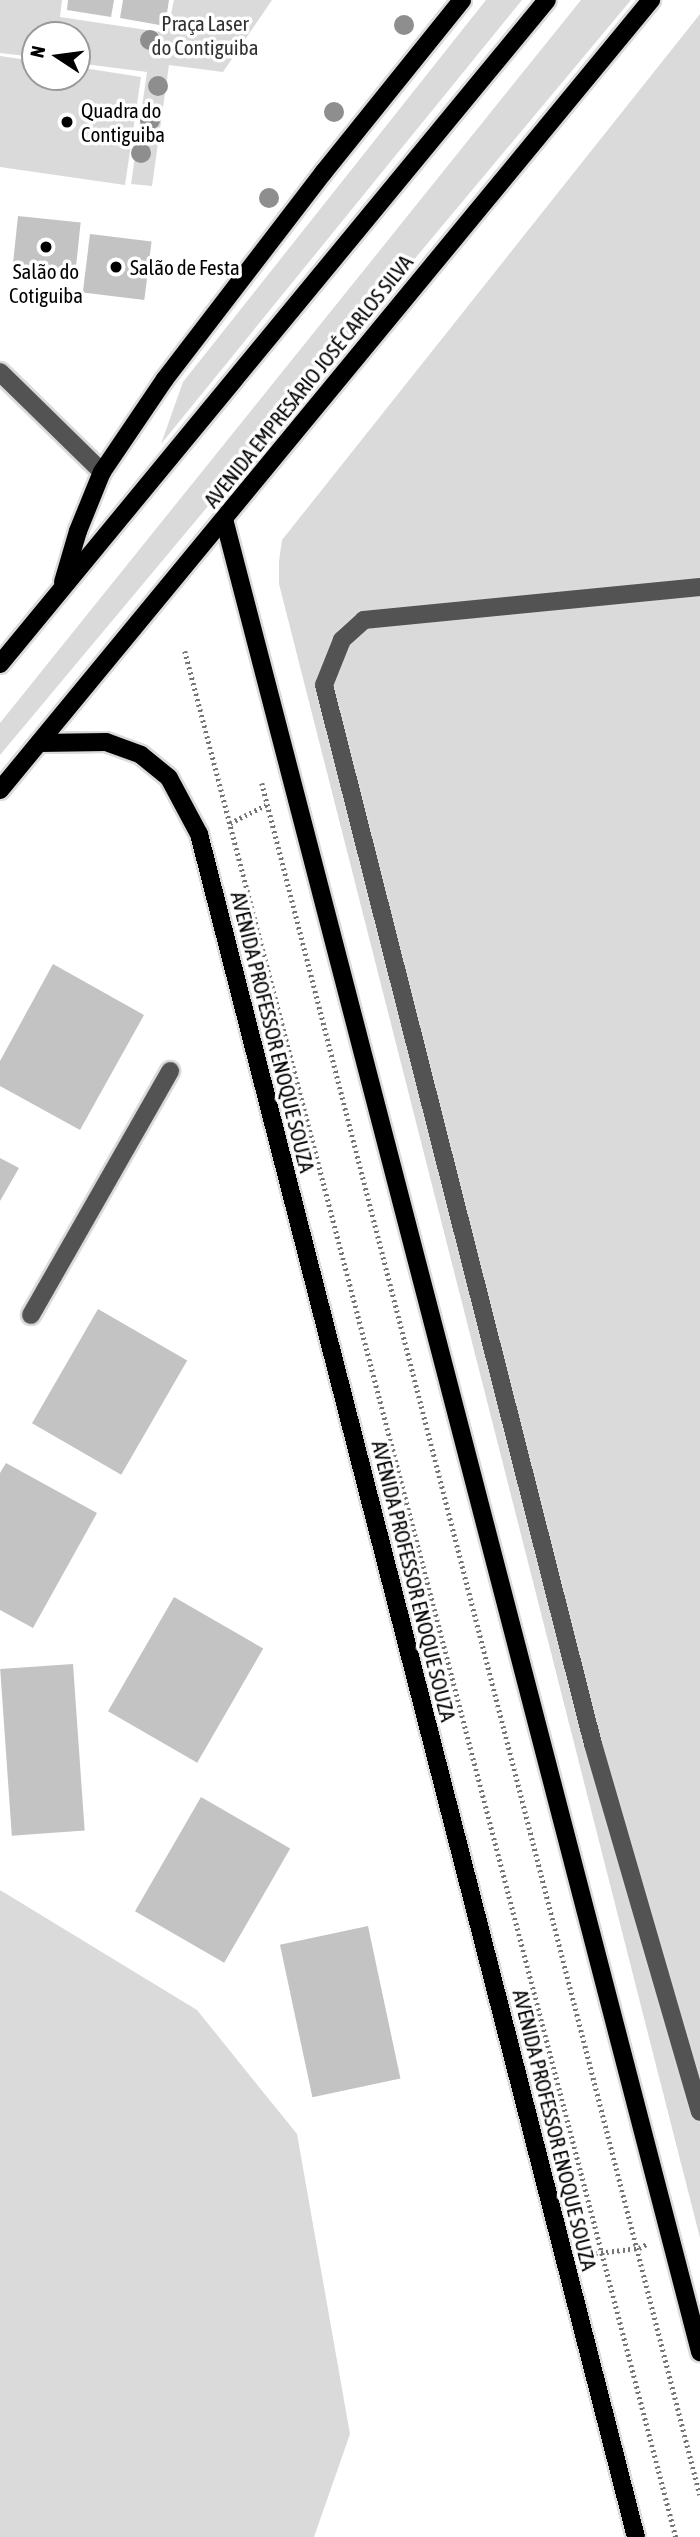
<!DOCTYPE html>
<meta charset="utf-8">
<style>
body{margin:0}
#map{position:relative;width:700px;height:2537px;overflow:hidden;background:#fff;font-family:"Asap Condensed",sans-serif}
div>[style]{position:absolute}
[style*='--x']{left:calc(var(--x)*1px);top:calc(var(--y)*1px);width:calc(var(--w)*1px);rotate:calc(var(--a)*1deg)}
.green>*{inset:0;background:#dadada}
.building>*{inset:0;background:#c3c3c3;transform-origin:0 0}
.path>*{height:4.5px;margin-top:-2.25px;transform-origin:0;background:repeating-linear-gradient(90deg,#757575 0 2px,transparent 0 5.5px)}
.roads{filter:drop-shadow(2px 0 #dbdbdb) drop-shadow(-2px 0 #dbdbdb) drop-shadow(0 2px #dbdbdb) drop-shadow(0 -2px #dbdbdb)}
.minor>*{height:18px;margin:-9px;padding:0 9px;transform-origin:9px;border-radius:9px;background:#535353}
.major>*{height:18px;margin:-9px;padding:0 9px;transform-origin:9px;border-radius:9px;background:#000}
.trees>*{width:20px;height:20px;margin:-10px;border-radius:50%;background:#8e8e8e}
.dots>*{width:19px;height:19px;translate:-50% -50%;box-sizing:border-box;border:4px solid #fff;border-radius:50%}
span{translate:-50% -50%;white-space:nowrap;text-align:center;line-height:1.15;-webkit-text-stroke:7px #fff;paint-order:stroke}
.park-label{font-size:21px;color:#313131}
.poi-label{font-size:21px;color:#000}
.left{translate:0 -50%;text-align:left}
.street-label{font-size:21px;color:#000}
.north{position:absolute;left:21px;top:21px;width:70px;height:70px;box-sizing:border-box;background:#fff;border:2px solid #999;border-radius:50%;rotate:283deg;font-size:19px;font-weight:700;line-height:28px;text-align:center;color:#000}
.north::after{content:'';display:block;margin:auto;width:24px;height:32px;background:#000;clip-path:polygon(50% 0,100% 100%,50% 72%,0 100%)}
</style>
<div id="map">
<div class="green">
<i style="clip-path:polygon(0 0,62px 0,60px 17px,167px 33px,174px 0,272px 0,223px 72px,169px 65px,152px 186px,131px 184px,147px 72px,77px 63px,77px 35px,35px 35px,35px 57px,0 53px)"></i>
<i style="clip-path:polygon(486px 0,522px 0,161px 444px,183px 382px)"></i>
<i style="clip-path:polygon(581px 0,631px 0,0 755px,0 723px)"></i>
<i style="clip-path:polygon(700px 14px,700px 2238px,279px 584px,279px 561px,282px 540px)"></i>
<i style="clip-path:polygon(0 56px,35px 61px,35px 77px,77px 77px,77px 67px,141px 77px,125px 185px,0 167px)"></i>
<i style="clip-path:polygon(0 1890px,197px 2010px,297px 2134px,350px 2434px,314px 2537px,0 2537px)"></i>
</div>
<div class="building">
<i style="clip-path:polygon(68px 0,114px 0,111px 17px,67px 10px)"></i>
<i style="clip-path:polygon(123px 0,169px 0,165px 26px,120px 18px)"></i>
<i style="left:18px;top:216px;width:63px;height:56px;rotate:6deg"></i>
<i style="left:90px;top:234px;width:62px;height:59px;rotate:7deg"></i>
<i style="clip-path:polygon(53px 964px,144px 1015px,80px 1130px,0 1086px,0 1061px)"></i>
<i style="clip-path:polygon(0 1158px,19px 1168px,0 1201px)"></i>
<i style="left:98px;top:1309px;width:103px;height:132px;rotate:30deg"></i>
<i style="clip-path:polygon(6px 1463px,97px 1513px,33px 1628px,0 1610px,0 1473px)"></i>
<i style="left:174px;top:1597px;width:103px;height:132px;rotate:30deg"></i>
<i style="left:73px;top:1664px;width:167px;height:73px;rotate:86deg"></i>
<i style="left:201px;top:1797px;width:103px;height:132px;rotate:30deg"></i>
<i style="left:368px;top:1926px;width:156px;height:90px;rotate:78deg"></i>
</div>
<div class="path">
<i style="--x:185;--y:651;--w:1949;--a:75.41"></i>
<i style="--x:262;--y:783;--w:1767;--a:75.65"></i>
<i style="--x:230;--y:823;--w:40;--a:-26.6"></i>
<i style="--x:590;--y:2254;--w:49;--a:-7"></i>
<i style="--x:639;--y:2248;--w:9;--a:-27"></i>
</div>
<div class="roads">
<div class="minor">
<i style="--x:0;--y:372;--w:143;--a:44.4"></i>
<i style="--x:700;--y:587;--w:338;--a:174.4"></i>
<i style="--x:364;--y:620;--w:30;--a:138"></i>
<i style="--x:342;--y:640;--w:48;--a:111.8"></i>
<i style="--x:324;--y:685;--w:1093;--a:75.75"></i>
<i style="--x:593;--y:1744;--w:383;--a:73.8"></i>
<i style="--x:31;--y:1315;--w:281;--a:-60.3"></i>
</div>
<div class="major">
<i style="--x:224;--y:519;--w:1894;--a:75.44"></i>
<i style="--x:63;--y:582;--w:53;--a:-73.6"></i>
<i style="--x:78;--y:531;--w:64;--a:-67.9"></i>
<i style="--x:102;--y:472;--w:112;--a:-55.9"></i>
<i style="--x:165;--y:379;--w:260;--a:-52.5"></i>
<i style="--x:323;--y:173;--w:222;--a:-51.2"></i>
<i style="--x:0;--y:664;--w:860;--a:-50.52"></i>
<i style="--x:39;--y:743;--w:67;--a:-0.9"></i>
<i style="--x:106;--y:742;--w:37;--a:20"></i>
<i style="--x:141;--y:755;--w:36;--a:39"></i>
<i style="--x:169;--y:778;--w:64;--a:61.8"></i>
<i style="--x:199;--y:834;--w:1758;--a:75.61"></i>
<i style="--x:0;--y:790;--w:1024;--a:-50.51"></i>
</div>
</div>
<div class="trees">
<i style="left:404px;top:25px"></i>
<i style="left:150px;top:40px"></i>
<i style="left:158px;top:86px"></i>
<i style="left:334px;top:112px"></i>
<i style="left:150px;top:120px"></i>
<i style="left:141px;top:153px"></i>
<i style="left:269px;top:198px"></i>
</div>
<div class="dots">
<i style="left:67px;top:122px;background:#000"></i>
<i style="left:46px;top:247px;background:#000"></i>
<i style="left:116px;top:267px;background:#000"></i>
</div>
<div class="park-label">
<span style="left:205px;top:35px">Praça Laser<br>do Contiguiba</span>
</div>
<div class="poi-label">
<span class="left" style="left:81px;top:122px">Quadra do<br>Contiguiba</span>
<span class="left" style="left:130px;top:267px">Salão de Festa</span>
<span style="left:46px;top:283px">Salão do<br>Cotiguiba</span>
</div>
<div class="street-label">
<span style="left:308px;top:381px;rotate:-51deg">AVENIDA EMPRESÁRIO JOSÉ CARLOS SILVA</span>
<span style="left:273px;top:1032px;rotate:76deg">AVENIDA PROFESSOR ENOQUE SOUZA</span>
<span style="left:414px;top:1581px;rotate:76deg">AVENIDA PROFESSOR ENOQUE SOUZA</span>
<span style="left:555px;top:2130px;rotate:76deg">AVENIDA PROFESSOR ENOQUE SOUZA</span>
</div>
<div class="north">N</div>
</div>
